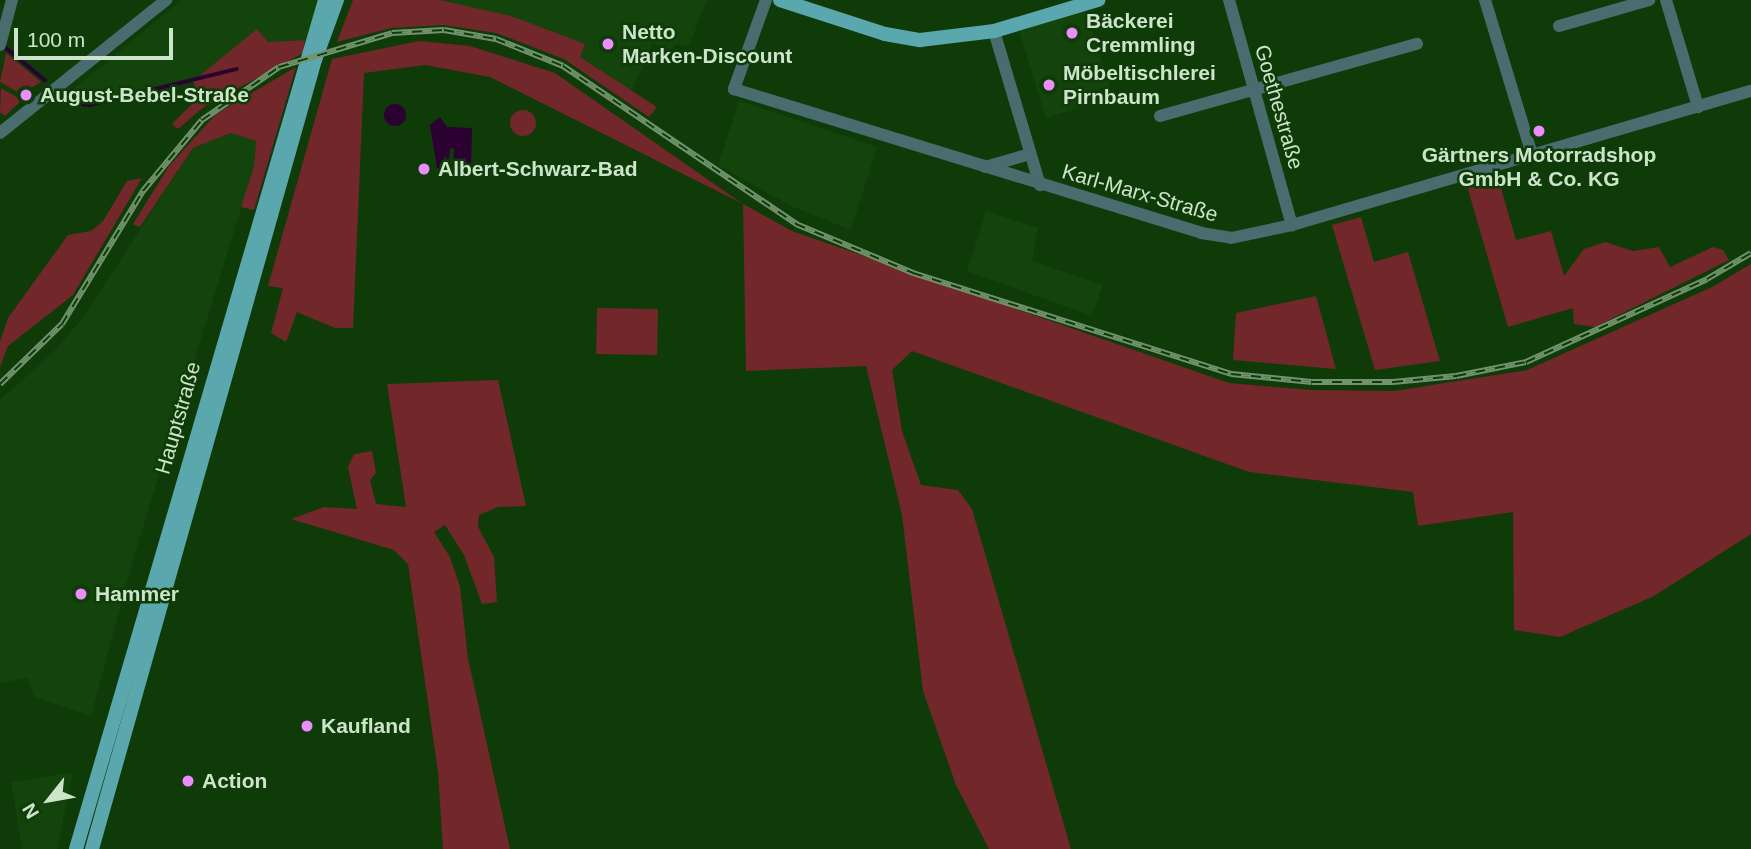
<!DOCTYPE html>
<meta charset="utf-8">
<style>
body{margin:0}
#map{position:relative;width:1751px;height:849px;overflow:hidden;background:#0f3b09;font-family:Helvetica,sans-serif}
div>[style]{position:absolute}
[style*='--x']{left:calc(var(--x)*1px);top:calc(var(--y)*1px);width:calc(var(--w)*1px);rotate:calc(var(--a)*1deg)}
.built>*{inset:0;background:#12440c}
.green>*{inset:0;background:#72272a;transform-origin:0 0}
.round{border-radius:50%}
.water>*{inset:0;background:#2a0131}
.stream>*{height:3.5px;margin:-1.75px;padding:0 1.75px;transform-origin:1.75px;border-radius:1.75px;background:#2a0131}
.minor>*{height:12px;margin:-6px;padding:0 6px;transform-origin:6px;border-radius:6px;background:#496c6f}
.major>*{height:14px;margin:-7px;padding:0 7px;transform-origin:7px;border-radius:7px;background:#5aa7ad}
.rail>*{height:6px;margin-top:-3px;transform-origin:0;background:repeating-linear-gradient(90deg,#0f3b09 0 10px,#71936d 0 20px);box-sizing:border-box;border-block:2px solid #71936d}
.dots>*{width:19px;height:19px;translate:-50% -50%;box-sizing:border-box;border:4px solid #0f3b09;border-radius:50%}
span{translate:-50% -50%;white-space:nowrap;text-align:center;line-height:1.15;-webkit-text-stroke:5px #0f3b09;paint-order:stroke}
.poi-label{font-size:21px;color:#cce4c9;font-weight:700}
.left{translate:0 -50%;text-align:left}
.street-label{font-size:21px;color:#cce4c9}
.north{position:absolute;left:14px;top:765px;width:70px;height:70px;-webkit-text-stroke:5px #0f3b09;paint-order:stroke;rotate:239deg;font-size:19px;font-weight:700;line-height:28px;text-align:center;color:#cce4c9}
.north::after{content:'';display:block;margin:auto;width:24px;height:32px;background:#cce4c9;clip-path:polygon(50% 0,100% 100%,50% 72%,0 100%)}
.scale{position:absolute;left:14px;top:28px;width:159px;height:32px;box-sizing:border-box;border:4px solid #cce4c9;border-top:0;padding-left:9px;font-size:21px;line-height:24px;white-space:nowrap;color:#cce4c9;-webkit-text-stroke:5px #0f3b09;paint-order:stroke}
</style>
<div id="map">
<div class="built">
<i style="clip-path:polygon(182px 0,320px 0,305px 40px,268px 42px,257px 29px,193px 81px,90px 106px,72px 103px,66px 95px)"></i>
<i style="clip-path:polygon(440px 0,707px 0,689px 46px,676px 44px,670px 50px,653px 43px,632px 91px,580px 57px,585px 44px)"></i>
<i style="clip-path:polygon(1086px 10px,1110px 86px,1090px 92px,1093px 103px,1046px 118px,1019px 31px)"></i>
<i style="clip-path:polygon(739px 101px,877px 147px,851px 230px,793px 207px,718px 165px)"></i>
<i style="clip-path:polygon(231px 133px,256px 141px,254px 166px,133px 560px,91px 716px,34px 697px,27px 678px,0 683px,0 400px,53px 352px,82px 319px,193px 148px)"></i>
<i style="clip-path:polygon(986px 211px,1038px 228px,1032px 261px,1103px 285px,1092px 316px,967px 271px)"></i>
<i style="clip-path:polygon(73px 772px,57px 849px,22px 849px,11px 782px)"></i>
</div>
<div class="green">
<i style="clip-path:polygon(353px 0,440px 0,511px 16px,585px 44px,580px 57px,657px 107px,649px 117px,564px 59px,496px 33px,444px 25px,391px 28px,337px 42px)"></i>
<i style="clip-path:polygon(257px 29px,268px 42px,305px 40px,303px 53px,205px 106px,178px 129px,172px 124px,199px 97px,193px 81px)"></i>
<i style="clip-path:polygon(419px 41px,470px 46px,555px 73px,743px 204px,792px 231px,1229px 383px,1311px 390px,1394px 391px,1527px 370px,1712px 287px,1751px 264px,1751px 534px,1654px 596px,1560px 637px,1514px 630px,1513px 512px,1418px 526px,1413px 492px,1249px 472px,912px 351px,892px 370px,902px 431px,921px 485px,958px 490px,972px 509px,1071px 849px,989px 849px,956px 785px,923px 691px,902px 515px,866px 366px,746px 371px,743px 204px,490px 77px,425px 65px,364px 73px,353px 328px,335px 328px,297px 312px,286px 342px,271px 333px,283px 288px,268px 286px,332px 59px)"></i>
<i style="clip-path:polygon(6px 53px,41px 82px,21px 94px,0 82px)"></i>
<i style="clip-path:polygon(296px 67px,254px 210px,241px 207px,254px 166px,256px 141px,231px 133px,193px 148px,140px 227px,133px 224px,169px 166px,216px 114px)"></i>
<i style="clip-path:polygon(1px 88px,22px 100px,5px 116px,0 112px)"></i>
<i class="round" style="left:510px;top:110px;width:26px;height:26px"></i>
<i style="clip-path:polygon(142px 178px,73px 295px,8px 346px,0 367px,0 341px,8px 318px,68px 235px,91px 231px,103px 221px,127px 181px)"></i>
<i style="clip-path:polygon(1498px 178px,1516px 240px,1551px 231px,1564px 276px,1584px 249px,1605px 242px,1633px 251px,1659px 247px,1670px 267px,1713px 247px,1723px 250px,1729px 260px,1595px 327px,1574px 324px,1573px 308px,1508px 327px,1467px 186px)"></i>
<i style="clip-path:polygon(1361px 217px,1374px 262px,1408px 252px,1440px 361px,1375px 370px,1332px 225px)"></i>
<i style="clip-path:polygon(1316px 296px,1336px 369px,1233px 360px,1236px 313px)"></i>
<i style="left:597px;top:308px;width:61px;height:46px;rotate:1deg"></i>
<i style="clip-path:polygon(498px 380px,526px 506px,498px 507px,479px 515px,478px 527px,494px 557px,497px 602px,482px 604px,464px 555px,445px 525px,434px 532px,450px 557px,460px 587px,468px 658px,510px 849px,443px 849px,438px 772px,408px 564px,394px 550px,291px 519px,324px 507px,357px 509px,348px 467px,354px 454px,372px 451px,376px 473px,370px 480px,376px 504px,406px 507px,387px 384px)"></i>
</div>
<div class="water">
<i class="round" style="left:384px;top:104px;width:22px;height:22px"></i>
<i style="clip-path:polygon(440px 117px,447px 127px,472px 128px,471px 169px,453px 168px,454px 148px,450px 149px,448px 168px,437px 168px,430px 125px)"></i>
</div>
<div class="stream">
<i style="--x:3;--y:45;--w:55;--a:39.8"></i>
<i style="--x:72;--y:103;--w:18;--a:6"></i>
<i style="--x:90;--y:105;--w:151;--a:-13.8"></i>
</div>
<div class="minor">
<i style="--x:766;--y:0;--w:95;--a:109.8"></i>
<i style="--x:734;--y:89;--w:489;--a:17.1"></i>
<i style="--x:1201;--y:233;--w:30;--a:9"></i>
<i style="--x:1231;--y:238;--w:62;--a:-12"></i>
<i style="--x:1292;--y:225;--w:478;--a:-16.3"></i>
<i style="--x:1229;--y:0;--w:234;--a:74.4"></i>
<i style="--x:1485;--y:0;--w:162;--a:73.1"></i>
<i style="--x:1666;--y:0;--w:112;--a:73.3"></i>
<i style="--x:1559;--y:26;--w:94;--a:-16.1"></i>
<i style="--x:994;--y:31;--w:161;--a:73.4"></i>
<i style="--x:0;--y:45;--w:47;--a:-75.1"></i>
<i style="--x:1160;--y:116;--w:267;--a:-15.7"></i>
<i style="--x:0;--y:133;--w:213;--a:-38.7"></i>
<i style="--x:985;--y:167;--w:47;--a:-16.1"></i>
</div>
<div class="major">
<i style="--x:780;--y:0;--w:110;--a:17.9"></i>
<i style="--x:885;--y:34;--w:36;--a:10"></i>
<i style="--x:920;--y:40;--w:75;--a:-6.9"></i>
<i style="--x:994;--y:31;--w:109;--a:-16.6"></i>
<i style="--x:76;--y:849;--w:885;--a:-73.65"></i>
<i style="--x:92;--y:849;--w:820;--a:-74.22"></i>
<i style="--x:315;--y:60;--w:64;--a:-69.9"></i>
</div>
<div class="rail">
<i style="--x:0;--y:384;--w:86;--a:-44.1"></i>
<i style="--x:62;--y:324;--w:156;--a:-58.7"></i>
<i style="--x:143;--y:191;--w:92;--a:-50.3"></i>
<i style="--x:202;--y:120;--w:93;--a:-34.5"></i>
<i style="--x:279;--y:67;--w:118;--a:-16.7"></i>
<i style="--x:392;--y:33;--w:52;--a:-3.3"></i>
<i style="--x:444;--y:30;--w:53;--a:9.8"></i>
<i style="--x:496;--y:39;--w:72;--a:21.9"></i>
<i style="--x:563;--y:66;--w:282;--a:34.1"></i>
<i style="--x:796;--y:224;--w:127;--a:22.7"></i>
<i style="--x:913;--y:273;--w:334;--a:17.6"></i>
<i style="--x:1231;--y:374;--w:81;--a:5.6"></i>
<i style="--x:1312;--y:382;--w:81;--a:0"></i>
<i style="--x:1393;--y:382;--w:63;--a:-5.4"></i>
<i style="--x:1456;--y:376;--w:71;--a:-11.3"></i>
<i style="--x:1526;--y:362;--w:199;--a:-24.6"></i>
<i style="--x:1707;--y:279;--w:51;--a:-30.6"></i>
</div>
<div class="dots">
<i style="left:1072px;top:33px;background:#eb8dfb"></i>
<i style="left:608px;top:44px;background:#eb8dfb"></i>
<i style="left:1049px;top:85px;background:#eb8dfb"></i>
<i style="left:26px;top:95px;background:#eb8dfb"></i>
<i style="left:1539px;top:131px;background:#eb8dfb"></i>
<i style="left:424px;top:169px;background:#eb8dfb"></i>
<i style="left:81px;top:594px;background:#eb8dfb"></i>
<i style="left:307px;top:726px;background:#eb8dfb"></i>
<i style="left:188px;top:781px;background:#eb8dfb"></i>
</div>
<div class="poi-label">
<span class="left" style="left:1086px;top:33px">Bäckerei<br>Cremmling</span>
<span class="left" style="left:622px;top:44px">Netto<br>Marken-Discount</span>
<span class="left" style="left:1063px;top:85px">Möbeltischlerei<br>Pirnbaum</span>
<span class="left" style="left:40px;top:95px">August-Bebel-Straße</span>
<span style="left:1539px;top:167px">Gärtners Motorradshop<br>GmbH &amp; Co. KG</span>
<span class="left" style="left:438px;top:169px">Albert-Schwarz-Bad</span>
<span class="left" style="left:95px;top:594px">Hammer</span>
<span class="left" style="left:321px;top:726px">Kaufland</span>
<span class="left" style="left:202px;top:781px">Action</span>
</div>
<div class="street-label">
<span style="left:1279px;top:107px;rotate:74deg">Goethestraße</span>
<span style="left:1140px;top:193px;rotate:16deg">Karl-Marx-Straße</span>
<span style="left:178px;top:418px;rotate:-74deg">Hauptstraße</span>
</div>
<div class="north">N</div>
<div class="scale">100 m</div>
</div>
